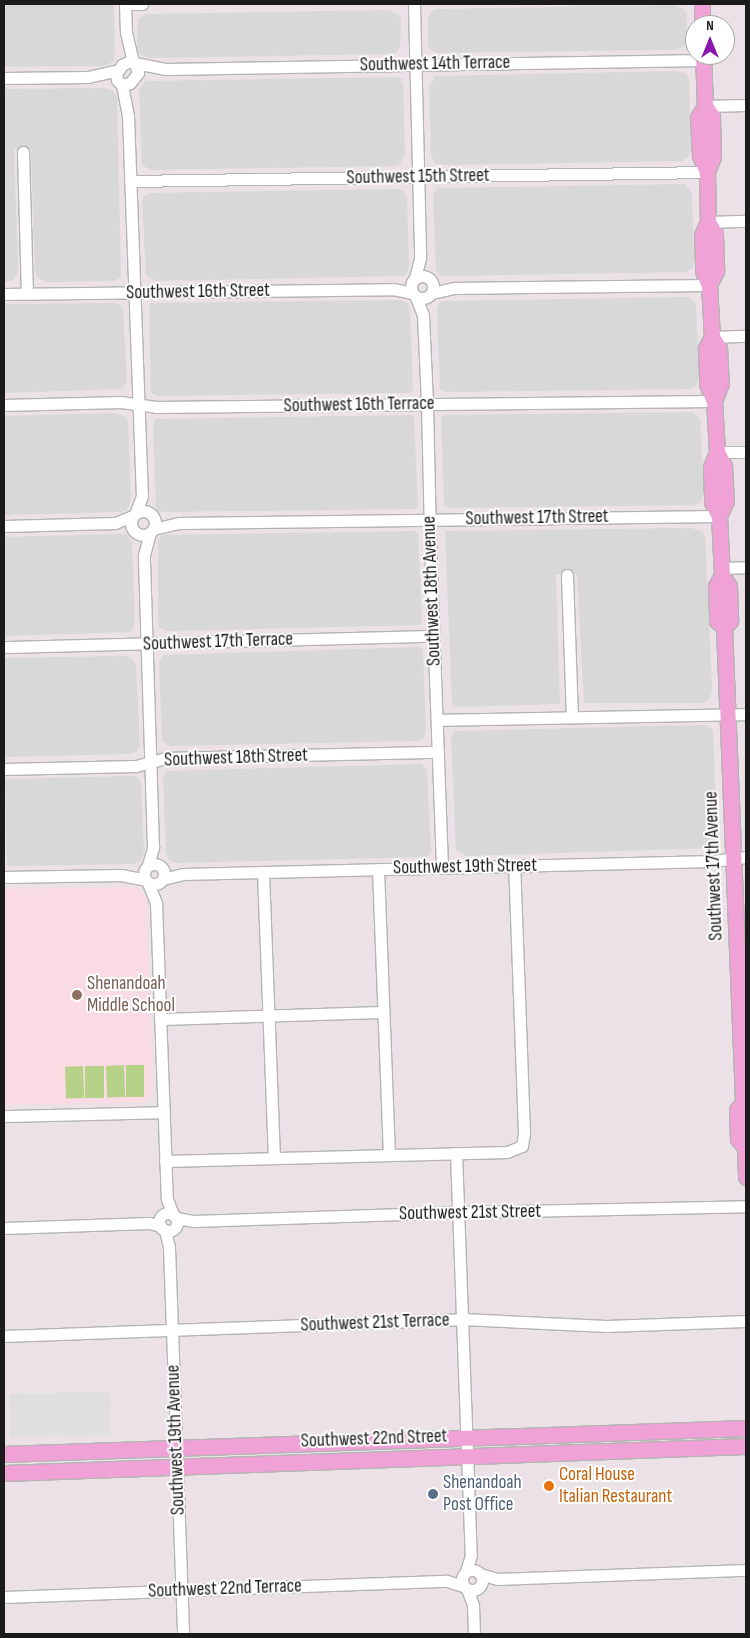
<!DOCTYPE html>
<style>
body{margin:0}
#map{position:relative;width:750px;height:1638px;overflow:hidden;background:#ebe1e7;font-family:"Sofia Sans Condensed",sans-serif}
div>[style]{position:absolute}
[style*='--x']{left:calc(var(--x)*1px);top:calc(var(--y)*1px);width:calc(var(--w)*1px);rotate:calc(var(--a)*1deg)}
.residential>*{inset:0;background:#d8d8d9}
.education>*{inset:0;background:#fadbe3}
.pitch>*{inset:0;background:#b6d288;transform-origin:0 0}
.parking>*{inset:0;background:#dfdfdf;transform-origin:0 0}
.roads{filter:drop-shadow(1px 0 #b4b4b4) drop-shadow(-1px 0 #b4b4b4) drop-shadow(0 1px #b4b4b4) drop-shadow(0 -1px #b4b4b4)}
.minor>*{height:11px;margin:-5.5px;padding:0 5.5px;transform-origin:5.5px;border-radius:5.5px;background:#fff}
.minor>.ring{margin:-5.5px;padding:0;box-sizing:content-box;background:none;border:11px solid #fff;border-radius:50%}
.major>*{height:15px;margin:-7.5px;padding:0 7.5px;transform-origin:7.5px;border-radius:7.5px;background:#f0a2d6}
.dots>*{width:14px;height:14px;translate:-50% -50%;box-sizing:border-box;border:2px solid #fff;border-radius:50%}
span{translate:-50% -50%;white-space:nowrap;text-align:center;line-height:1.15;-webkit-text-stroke:4px #fff;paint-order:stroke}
.street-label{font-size:19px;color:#1b1b1b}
.education-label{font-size:19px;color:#785e54}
.left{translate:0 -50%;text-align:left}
.food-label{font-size:19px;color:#c56008}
.service-label{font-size:19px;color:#4e5e75}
.frame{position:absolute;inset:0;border:5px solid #1b1b1b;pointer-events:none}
.north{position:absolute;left:685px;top:15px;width:50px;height:50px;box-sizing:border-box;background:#fff;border:1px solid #a4a4a4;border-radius:50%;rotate:0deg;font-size:14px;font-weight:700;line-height:20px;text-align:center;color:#1b1b1b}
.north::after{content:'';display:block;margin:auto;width:18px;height:22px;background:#8a17ae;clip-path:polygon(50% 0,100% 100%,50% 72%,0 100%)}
</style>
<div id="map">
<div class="residential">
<i style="clip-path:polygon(4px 4px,114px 4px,115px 55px,114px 61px,105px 66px,4px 67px)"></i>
<i style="clip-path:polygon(673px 5px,684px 9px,687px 14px,687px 41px,683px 47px,675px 50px,439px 53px,432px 51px,428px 45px,428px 17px,431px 12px,437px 9px)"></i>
<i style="clip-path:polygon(389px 10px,398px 14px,401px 19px,400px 47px,397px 52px,391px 54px,148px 58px,140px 54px,137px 49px,138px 19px,145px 14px)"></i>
<i style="clip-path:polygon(673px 71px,685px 73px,689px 79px,691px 148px,688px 157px,683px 161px,443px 165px,435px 163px,431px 157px,429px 87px,435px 76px)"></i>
<i style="clip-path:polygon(399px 77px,403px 84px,405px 156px,398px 166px,151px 170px,142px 165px,139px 89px,146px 81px)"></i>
<i style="clip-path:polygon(103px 88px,112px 90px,117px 97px,121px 277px,115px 281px,48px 282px,38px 278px,35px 272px,31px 149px,14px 149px,18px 271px,14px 280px,4px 282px,4px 89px)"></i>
<i style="clip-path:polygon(685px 184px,692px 194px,694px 260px,693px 268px,686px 272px,447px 276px,440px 275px,436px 270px,433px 199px,434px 193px,439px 188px)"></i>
<i style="clip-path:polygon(399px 189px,404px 192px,407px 198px,409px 266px,407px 273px,402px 276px,155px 281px,146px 275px,142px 202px,143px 197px,149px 193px)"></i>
<i style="clip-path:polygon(688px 297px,696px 304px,699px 379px,696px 386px,691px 389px,445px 392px,440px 390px,437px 308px,441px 301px)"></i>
<i style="clip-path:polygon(400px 300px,407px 303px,410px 308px,413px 390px,410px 393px,156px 396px,151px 392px,149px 308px,151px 303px)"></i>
<i style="clip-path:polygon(114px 303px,120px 305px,123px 310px,127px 380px,122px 389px,4px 393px,4px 304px)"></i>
<i style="clip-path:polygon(693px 412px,700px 419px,704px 493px,701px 501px,695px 505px,448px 508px,444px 505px,441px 417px,444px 415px)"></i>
<i style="clip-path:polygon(116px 413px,126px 417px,128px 423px,131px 498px,128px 509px,122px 512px,4px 515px,4px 416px)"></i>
<i style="clip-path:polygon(412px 415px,414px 417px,418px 505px,415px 509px,158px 512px,156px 509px,153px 423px,155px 419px)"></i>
<i style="clip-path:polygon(691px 528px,702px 531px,705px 536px,712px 689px,710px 698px,707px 701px,703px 703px,584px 703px,577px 574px,556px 575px,560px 704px,459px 707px,452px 704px,445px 531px)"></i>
<i style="clip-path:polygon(415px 531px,418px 534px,422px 622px,419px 625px,168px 631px,158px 627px,158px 541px,162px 535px)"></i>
<i style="clip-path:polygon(120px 534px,127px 535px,132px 542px,135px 623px,131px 632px,4px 636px,4px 537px)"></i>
<i style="clip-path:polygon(420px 647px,423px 650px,426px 731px,424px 737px,418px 741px,169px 746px,162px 741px,159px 662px,164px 655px)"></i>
<i style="clip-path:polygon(124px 656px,131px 657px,136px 665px,140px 746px,137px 751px,131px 754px,4px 757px,4px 658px)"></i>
<i style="clip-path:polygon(701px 725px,709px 726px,713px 731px,717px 839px,711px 848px,467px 856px,456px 850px,451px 737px,455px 731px)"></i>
<i style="clip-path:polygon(421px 764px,427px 770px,431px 852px,427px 857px,176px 863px,169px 860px,166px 853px,163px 778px,167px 771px)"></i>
<i style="clip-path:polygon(133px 776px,138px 778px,141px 783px,144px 852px,140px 862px,133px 864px,7px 866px,5px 779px)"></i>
</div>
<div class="education">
<i style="clip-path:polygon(133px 887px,141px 890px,146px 897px,153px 1092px,151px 1097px,143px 1102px,4px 1105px,4px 889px)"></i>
</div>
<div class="pitch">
<i style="left:124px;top:1065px;width:32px;height:18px;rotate:88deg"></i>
<i style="left:126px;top:1065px;width:18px;height:32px"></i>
<i style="left:83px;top:1066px;width:32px;height:18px;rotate:88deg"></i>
<i style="left:85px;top:1066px;width:19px;height:32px"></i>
</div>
<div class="parking">
<i style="left:110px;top:1392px;width:43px;height:101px;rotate:89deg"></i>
</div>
<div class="roads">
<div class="minor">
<i style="--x:125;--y:4;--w:28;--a:88"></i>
<i style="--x:126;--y:32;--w:31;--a:77"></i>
<i style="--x:125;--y:4;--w:17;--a:0"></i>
<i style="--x:414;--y:4;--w:254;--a:88.6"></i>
<i style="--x:420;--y:258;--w:21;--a:104"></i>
<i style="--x:130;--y:61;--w:5;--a:22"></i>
<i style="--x:135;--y:63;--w:10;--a:73"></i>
<i style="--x:138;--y:73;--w:13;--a:129"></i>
<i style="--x:130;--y:83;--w:8;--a:166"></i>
<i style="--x:122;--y:85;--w:7;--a:-135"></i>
<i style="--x:117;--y:80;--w:6;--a:-99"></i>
<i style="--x:116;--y:74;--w:11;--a:-56"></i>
<i style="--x:122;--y:65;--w:9;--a:-27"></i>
<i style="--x:135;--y:63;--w:32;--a:11"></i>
<i style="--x:166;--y:69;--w:538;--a:-0.96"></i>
<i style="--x:4;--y:78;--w:84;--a:-0.7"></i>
<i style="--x:88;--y:77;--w:31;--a:-13"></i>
<i style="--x:122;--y:85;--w:32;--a:79"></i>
<i style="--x:128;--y:116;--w:380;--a:87.9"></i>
<i style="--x:142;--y:496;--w:19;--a:111"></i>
<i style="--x:705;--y:106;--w:41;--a:-1.4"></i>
<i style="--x:23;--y:152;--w:141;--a:88.4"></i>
<i style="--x:130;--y:181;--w:577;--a:-0.89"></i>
<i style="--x:708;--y:222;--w:38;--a:-2"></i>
<i class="ring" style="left:411px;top:276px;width:11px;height:11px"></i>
<i style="--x:432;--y:293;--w:23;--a:-13"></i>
<i style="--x:454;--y:288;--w:255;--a:-0.7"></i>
<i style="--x:4;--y:294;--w:389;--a:-0.7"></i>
<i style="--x:393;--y:289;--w:19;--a:12"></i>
<i style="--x:416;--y:297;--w:19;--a:69"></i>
<i style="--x:423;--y:315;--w:89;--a:87.4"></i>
<i style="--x:427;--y:404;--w:136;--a:88.7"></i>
<i style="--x:430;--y:540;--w:327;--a:87.9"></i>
<i style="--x:712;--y:337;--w:34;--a:-2"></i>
<i style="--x:4;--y:405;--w:117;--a:-1.5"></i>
<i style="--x:121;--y:402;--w:35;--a:8"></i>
<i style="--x:156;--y:407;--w:558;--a:-0.62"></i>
<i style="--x:717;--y:452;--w:29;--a:0"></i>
<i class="ring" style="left:131px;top:511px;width:13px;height:13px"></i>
<i style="--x:4;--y:526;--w:111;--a:-1.5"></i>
<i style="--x:115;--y:523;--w:18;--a:-22"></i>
<i style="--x:153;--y:529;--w:27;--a:-13"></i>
<i style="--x:179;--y:523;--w:540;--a:-0.74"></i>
<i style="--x:722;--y:568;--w:24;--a:-2"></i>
<i style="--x:567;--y:575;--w:142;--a:88"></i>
<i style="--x:4;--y:647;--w:429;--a:-1.5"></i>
<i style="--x:437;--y:720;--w:309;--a:-1.1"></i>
<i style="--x:4;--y:769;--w:132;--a:-1.3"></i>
<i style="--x:136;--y:766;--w:30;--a:-15"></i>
<i style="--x:165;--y:758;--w:273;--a:-1.3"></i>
<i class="ring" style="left:144px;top:864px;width:9px;height:9px"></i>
<i style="--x:148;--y:865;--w:19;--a:-74"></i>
<i style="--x:153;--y:847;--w:292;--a:-91.8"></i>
<i style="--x:144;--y:555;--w:23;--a:-75"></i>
<i style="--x:378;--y:869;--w:286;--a:87.8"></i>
<i style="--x:263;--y:872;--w:286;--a:87.8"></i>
<i style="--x:4;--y:877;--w:117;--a:-1"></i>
<i style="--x:121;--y:875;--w:25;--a:11"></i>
<i style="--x:163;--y:879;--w:21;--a:-14"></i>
<i style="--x:183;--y:874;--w:530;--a:-1.41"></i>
<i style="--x:713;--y:861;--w:33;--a:-7"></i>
<i style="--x:148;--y:883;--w:22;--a:68"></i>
<i style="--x:156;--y:903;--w:296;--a:87.9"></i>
<i style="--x:167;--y:1199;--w:17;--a:69"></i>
<i style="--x:160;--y:1019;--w:223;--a:-1.8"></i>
<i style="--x:4;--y:1116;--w:160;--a:-1.4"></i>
<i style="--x:456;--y:1153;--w:402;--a:87.9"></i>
<i style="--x:471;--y:1555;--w:17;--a:107"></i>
<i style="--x:165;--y:1161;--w:342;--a:-1.5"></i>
<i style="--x:507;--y:1152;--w:16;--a:-22"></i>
<i style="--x:522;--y:1146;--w:13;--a:-81"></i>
<i style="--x:524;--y:1133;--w:267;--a:-92.1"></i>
<i class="ring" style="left:159px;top:1213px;width:7px;height:7px"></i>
<i style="--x:176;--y:1218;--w:17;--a:10"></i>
<i style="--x:193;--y:1221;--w:278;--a:-1.9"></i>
<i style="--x:471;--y:1212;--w:275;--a:-1.2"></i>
<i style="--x:4;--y:1228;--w:145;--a:-2"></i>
<i style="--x:149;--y:1223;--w:12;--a:14"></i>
<i style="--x:165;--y:1230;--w:18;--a:77"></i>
<i style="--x:169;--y:1248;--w:386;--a:87.9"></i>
<i style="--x:4;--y:1336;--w:458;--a:-2.1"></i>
<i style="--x:462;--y:1319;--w:144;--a:2.8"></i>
<i style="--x:606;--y:1326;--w:140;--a:-2"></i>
<i class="ring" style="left:462px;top:1570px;width:9px;height:9px"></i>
<i style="--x:480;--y:1574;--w:18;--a:16"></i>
<i style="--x:497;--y:1579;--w:249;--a:-2.1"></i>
<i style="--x:467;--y:1589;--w:17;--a:69"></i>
<i style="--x:473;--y:1605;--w:29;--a:88"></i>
<i style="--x:4;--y:1597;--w:443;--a:-2.1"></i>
<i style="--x:447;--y:1581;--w:17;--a:17"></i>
</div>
<div class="major">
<i style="--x:702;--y:4;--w:21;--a:90"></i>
<i style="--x:703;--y:55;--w:51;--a:87.8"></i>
<i style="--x:705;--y:106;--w:13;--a:122"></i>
<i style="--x:698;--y:117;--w:39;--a:87"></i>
<i style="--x:700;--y:156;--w:17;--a:66"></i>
<i style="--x:707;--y:172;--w:50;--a:88.9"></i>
<i style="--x:708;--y:222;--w:14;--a:115"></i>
<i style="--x:702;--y:235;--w:36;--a:88"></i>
<i style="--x:703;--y:271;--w:15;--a:67"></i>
<i style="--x:709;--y:285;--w:52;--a:86.7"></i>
<i style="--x:712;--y:337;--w:13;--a:119"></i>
<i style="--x:706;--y:348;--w:36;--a:88"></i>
<i style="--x:707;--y:384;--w:18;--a:68"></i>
<i style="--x:714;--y:401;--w:51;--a:86.6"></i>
<i style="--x:717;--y:452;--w:16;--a:112"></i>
<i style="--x:711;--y:467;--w:35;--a:88"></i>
<i style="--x:712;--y:502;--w:16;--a:63"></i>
<i style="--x:705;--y:106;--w:12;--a:55"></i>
<i style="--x:712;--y:116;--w:41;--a:88.6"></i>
<i style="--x:713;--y:157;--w:16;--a:112"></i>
<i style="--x:708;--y:222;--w:14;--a:60"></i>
<i style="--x:715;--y:234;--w:37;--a:88"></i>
<i style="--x:716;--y:271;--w:16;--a:117"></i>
<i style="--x:712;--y:337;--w:13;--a:58"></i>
<i style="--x:719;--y:348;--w:35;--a:87"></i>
<i style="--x:721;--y:383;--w:19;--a:111"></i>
<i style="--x:717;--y:452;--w:16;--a:63"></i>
<i style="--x:724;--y:466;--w:35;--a:87"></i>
<i style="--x:726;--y:501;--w:17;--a:115"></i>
<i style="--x:719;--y:516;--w:59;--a:87.1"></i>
<i style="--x:722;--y:575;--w:13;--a:58"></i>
<i style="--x:729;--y:586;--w:35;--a:88"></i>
<i style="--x:730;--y:621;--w:8;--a:135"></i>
<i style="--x:722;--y:575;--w:13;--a:119"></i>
<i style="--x:716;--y:586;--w:35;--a:88"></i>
<i style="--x:717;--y:621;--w:9;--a:41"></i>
<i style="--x:724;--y:627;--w:476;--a:87.7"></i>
<i style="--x:743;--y:1103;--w:4;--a:34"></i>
<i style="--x:743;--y:1103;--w:9;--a:131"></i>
<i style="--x:737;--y:1110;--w:29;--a:88"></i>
<i style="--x:738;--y:1139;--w:11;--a:49"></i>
<i style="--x:745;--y:1147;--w:30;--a:88"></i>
<i style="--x:4;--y:1454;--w:742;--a:-2.01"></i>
<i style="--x:4;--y:1473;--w:742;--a:-2.08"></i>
</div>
</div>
<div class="dots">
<i style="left:77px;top:995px;background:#8d6e63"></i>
<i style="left:549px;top:1486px;background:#e8710a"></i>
<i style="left:433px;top:1494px;background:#5c6f8a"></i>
</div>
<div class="street-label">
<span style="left:435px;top:64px;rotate:-1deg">Southwest 14th Terrace</span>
<span style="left:418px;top:177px;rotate:-1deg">Southwest 15th Street</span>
<span style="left:198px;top:292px;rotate:-1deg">Southwest 16th Street</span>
<span style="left:359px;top:405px;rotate:-1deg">Southwest 16th Terrace</span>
<span style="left:537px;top:518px;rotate:-1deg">Southwest 17th Street</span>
<span style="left:432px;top:591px;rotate:-92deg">Southwest 18th Avenue</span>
<span style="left:218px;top:642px;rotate:-2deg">Southwest 17th Terrace</span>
<span style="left:236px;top:758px;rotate:-2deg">Southwest 18th Street</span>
<span style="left:714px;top:866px;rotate:-92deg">Southwest 17th Avenue</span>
<span style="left:465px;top:867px;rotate:-1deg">Southwest 19th Street</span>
<span style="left:470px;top:1213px;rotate:-1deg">Southwest 21st Street</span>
<span style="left:375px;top:1323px;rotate:-2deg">Southwest 21st Terrace</span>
<span style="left:374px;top:1439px;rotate:-2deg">Southwest 22nd Street</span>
<span style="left:176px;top:1440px;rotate:-92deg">Southwest 19th Avenue</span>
<span style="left:225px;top:1589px;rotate:-2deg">Southwest 22nd Terrace</span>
</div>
<div class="education-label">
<span class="left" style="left:87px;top:995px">Shenandoah<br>Middle School</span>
</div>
<div class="food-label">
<span class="left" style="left:559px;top:1486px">Coral House<br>Italian Restaurant</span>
</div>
<div class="service-label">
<span class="left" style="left:443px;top:1494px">Shenandoah<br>Post Office</span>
</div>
<div class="frame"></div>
<div class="north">N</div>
</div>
